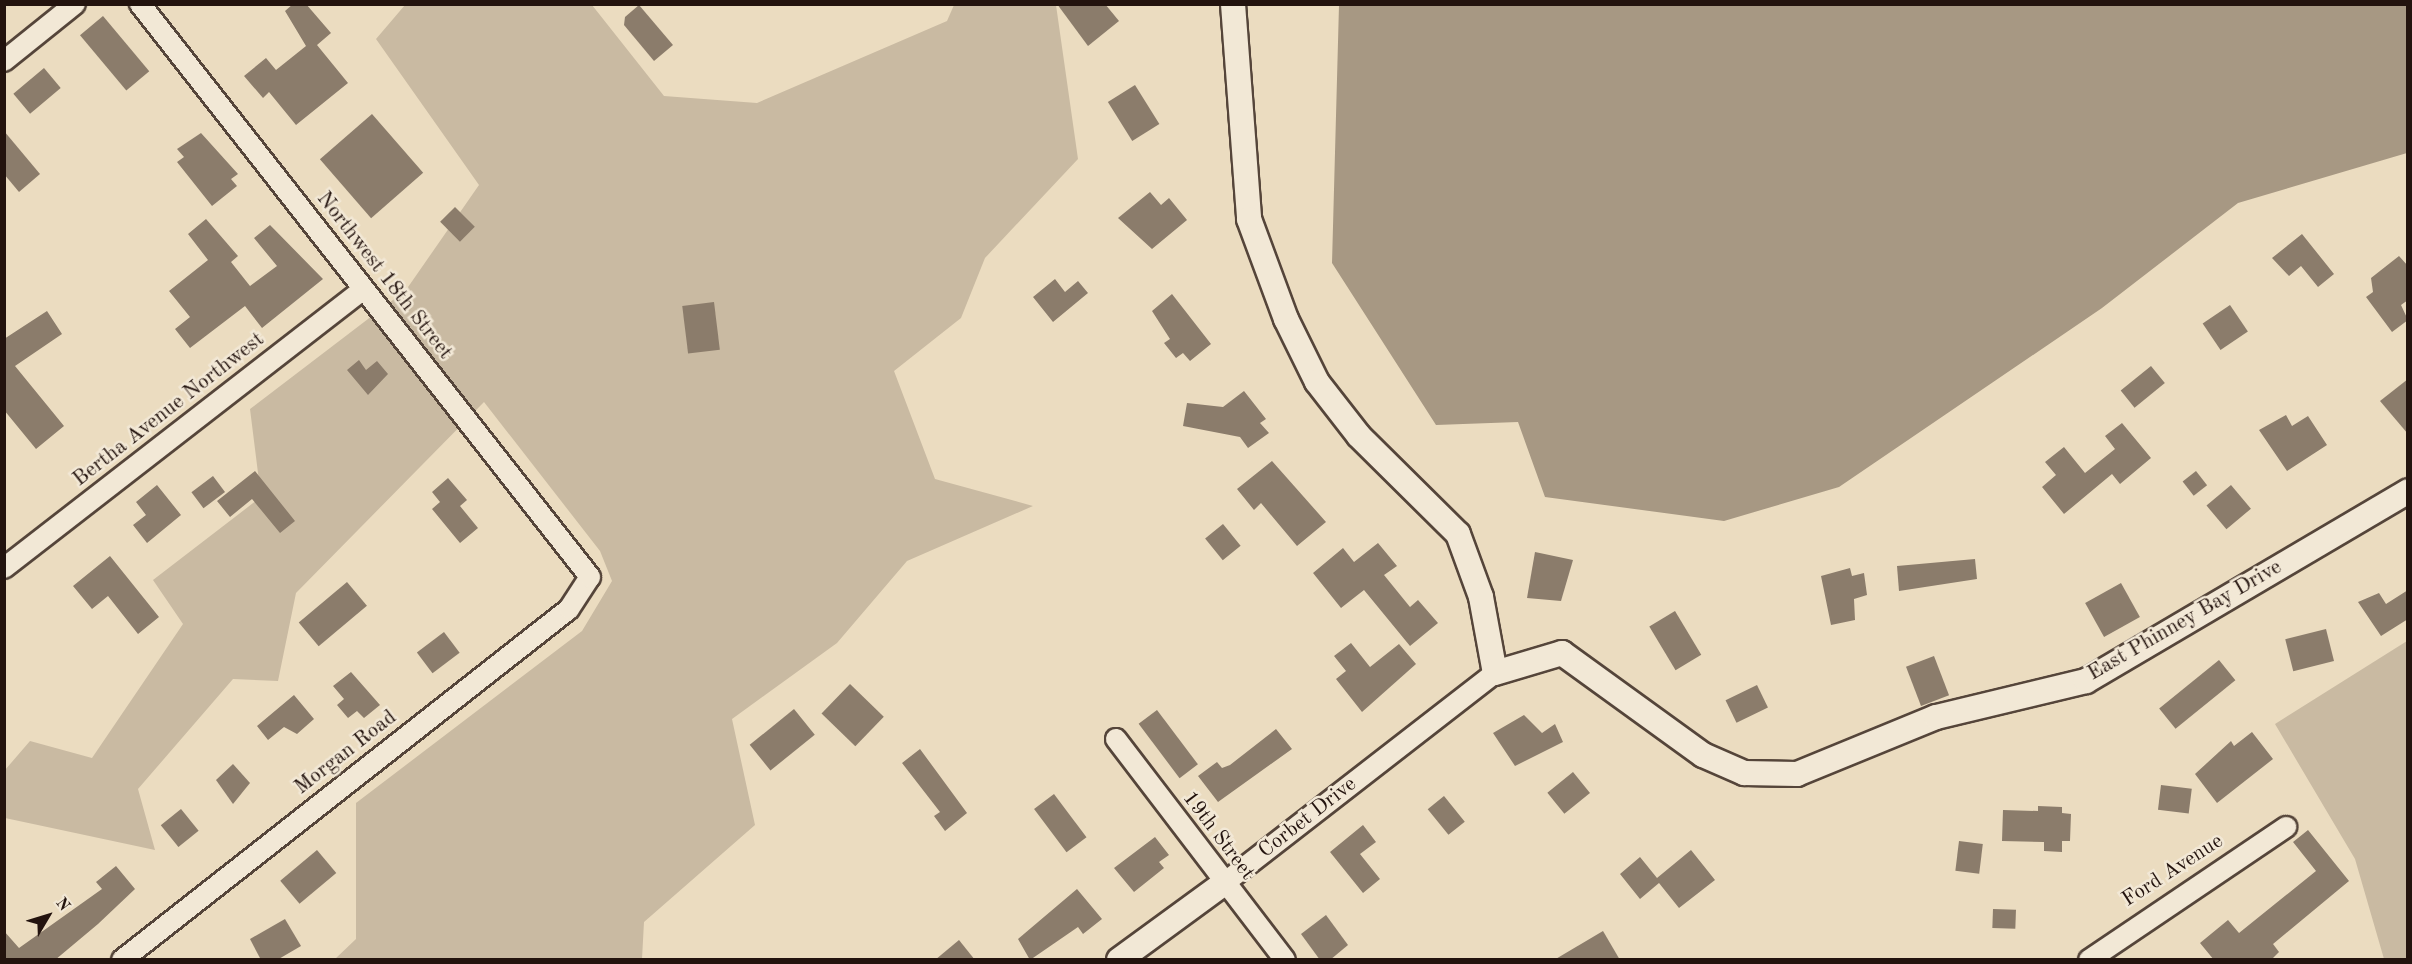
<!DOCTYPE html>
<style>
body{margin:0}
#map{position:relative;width:2412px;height:964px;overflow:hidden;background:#ebdcc0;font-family:"Old Standard TT",serif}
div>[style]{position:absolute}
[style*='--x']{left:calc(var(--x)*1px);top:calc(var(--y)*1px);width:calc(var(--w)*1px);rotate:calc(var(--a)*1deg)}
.green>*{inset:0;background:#c9baa2}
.water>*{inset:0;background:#a79883}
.building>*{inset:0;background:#8b7c6b;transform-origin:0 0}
.roads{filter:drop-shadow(2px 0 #55453a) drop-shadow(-2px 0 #55453a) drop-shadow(0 2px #55453a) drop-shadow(0 -2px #55453a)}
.minor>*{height:20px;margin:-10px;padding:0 10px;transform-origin:10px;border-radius:10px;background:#f2e8d6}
.tertiary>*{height:24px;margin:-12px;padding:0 12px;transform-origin:12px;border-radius:12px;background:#f2e8d6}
span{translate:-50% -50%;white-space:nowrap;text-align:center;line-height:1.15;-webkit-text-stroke:5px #f2e8d6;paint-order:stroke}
.street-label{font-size:21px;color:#23130e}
.frame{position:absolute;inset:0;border:6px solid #23130e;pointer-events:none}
.north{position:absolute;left:18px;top:886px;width:60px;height:60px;-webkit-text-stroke:4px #f2e8d6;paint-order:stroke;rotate:52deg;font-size:16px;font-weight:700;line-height:24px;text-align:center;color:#23130e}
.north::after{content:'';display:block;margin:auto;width:21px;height:27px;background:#23130e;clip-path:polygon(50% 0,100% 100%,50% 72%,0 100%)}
</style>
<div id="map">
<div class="green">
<i style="clip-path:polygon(405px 5px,592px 5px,664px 96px,757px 103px,947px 21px,954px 5px,1056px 5px,1078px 159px,985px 258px,961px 318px,894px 371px,935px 479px,1033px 506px,907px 561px,837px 643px,732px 719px,755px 825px,644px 922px,642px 959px,335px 959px,356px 939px,356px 803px,582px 631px,612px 581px,600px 551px,484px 402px,296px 593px,278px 681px,233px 679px,138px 789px,155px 850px,5px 818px,5px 770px,30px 741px,92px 758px,183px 624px,153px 580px,261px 497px,250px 409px,406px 290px,479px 185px,376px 39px)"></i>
<i style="clip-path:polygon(2407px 641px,2407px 959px,2384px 959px,2355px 859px,2275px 724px)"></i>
</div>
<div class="water">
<i style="clip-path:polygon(1339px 5px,2407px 5px,2407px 153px,2238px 203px,2102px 308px,1839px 487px,1724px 521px,1545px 497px,1518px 422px,1436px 425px,1332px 263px)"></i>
</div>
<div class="building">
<i style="clip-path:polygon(293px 4px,306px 4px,331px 33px,317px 45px,348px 83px,296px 125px,269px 92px,263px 98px,244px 76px,266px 58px,276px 70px,306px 46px,285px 11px)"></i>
<i style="clip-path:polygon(1057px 4px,1105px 4px,1119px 21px,1088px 46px)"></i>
<i style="clip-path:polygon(639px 5px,673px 45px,654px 61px,624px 25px,625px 17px)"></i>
<i style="left:103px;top:16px;width:72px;height:30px;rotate:50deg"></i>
<i style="left:44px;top:68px;width:26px;height:40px;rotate:50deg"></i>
<i style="left:1135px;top:85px;width:46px;height:32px;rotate:58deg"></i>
<i style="left:372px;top:114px;width:78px;height:69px;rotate:49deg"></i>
<i style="clip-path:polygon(4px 131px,40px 174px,19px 192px,4px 174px)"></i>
<i style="clip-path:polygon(201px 133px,238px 174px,231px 179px,237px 186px,212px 206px,177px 162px,184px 157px,177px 149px)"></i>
<i style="clip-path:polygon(1150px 192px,1161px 205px,1169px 198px,1187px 220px,1152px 249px,1118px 218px)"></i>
<i style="left:455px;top:207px;width:28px;height:21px;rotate:45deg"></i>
<i style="clip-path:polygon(206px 219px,238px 256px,231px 262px,250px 286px,277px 266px,254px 238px,270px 225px,323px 279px,262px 328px,245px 306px,190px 348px,175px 329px,190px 317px,169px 291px,208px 260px,188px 234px)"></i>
<i style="clip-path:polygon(2302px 234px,2334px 274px,2318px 287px,2301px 266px,2289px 276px,2272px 258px)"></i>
<i style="clip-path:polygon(2399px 256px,2408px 266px,2408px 300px,2401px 305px,2408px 320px,2392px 332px,2366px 297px,2373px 292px,2371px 278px)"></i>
<i style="clip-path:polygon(1055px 279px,1065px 292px,1078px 281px,1088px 293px,1053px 322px,1033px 297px)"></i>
<i style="clip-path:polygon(1172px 294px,1211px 344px,1190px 361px,1183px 353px,1176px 358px,1164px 343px,1170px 339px,1152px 311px)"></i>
<i style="left:714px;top:302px;width:48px;height:32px;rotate:83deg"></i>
<i style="left:2230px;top:305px;width:32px;height:33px;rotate:56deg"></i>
<i style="clip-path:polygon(47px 311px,62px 334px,15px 366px,64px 426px,36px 449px,4px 410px,4px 339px)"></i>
<i style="clip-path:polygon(359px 360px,366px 370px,377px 361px,388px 374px,368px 395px,347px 370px)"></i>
<i style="left:2151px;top:366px;width:22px;height:39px;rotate:51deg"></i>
<i style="clip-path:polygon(2408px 379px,2408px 434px,2380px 401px)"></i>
<i style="clip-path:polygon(1244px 391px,1266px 419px,1260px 423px,1269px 433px,1248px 448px,1240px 437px,1183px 426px,1187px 403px,1223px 407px)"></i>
<i style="clip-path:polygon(2286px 415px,2292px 426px,2308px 416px,2327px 445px,2287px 471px,2259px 430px)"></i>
<i style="clip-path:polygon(2122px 423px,2151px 458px,2120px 484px,2112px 474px,2064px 514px,2042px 487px,2056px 475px,2045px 462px,2064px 447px,2085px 473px,2115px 449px,2105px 436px)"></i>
<i style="clip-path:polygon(1272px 461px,1326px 522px,1297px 546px,1261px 503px,1254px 510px,1237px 489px)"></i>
<i style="clip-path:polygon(255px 471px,295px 521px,280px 533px,252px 499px,230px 517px,217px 501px)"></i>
<i style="left:2196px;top:471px;width:18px;height:17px;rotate:52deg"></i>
<i style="left:213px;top:476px;width:20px;height:27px;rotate:53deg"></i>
<i style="clip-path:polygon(448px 478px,467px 500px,460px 506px,478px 528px,460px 543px,432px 509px,440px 502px,432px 492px)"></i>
<i style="clip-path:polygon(157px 485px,181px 515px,147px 543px,133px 525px,146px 515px,136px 502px)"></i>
<i style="left:2231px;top:485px;width:31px;height:32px;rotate:50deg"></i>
<i style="left:1223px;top:524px;width:28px;height:23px;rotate:51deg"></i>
<i style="clip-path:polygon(1378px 543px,1397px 566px,1384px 575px,1410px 607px,1418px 600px,1438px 623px,1410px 646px,1364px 590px,1341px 608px,1313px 573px,1343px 548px,1354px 562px)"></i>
<i style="clip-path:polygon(1535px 552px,1573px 560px,1561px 601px,1527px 598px)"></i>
<i style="clip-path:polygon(110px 556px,159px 617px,138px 634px,108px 596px,92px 609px,73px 586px)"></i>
<i style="clip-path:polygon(1975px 559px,1977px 579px,1899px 591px,1897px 566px)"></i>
<i style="clip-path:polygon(1850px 568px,1852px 576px,1864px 573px,1867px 595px,1854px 599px,1855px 620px,1831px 625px,1821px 576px)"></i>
<i style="left:347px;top:582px;width:31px;height:63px;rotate:50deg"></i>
<i style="left:2121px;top:583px;width:39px;height:41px;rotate:61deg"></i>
<i style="clip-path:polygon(2408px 590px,2408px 619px,2381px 636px,2358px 602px,2379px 593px,2386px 604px)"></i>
<i style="left:1675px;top:611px;width:51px;height:30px;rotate:59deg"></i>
<i style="left:2326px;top:629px;width:33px;height:42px;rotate:76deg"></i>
<i style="left:444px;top:632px;width:26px;height:34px;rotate:53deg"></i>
<i style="clip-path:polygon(1351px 643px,1370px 667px,1399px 644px,1416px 664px,1362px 712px,1336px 679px,1346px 671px,1334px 656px)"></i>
<i style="left:1934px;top:656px;width:42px;height:30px;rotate:69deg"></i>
<i style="left:2219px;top:660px;width:26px;height:77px;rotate:51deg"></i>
<i style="clip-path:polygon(351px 672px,380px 705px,364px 718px,357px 711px,348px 718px,337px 705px,344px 699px,333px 686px)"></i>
<i style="left:850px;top:684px;width:47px;height:41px;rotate:44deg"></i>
<i style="left:1757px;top:685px;width:25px;height:35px;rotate:64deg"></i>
<i style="clip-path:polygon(294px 695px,314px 719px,297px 734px,284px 727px,268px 740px,257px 726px)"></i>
<i style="left:794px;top:709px;width:33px;height:57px;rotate:51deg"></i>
<i style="left:1157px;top:710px;width:68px;height:23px;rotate:53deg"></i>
<i style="clip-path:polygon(1524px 715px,1542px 733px,1555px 724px,1563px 742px,1515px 766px,1493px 733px)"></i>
<i style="clip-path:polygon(1276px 729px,1292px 749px,1218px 802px,1198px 776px,1217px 762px,1222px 768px,1230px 765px)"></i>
<i style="clip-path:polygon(2252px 732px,2273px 759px,2217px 803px,2195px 774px,2231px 741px,2234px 746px)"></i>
<i style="clip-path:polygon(920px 749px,967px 813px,945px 831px,934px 816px,940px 812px,902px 763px)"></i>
<i style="clip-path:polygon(233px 764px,250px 783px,233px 804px,216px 780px)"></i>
<i style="left:1573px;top:772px;width:27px;height:33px;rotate:51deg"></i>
<i style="left:2161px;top:785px;width:31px;height:25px;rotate:7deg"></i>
<i style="left:1054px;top:794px;width:54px;height:25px;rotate:53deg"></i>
<i style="left:1444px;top:796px;width:33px;height:21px;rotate:51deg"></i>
<i style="clip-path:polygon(2038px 806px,2062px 807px,2062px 813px,2071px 814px,2070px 841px,2062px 841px,2062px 852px,2044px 851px,2044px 842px,2002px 841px,2003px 810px,2038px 811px)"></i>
<i style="left:181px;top:809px;width:28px;height:26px;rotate:51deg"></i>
<i style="clip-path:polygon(1363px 825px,1376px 842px,1360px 854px,1380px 879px,1363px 893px,1330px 852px)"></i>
<i style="clip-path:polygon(2308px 830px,2349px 881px,2273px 944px,2279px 952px,2271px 960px,2214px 960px,2200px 943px,2228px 920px,2239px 933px,2316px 871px,2293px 842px)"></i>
<i style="clip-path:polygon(1155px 837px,1169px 855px,1159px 862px,1164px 868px,1134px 892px,1114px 868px)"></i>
<i style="left:1959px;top:841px;width:24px;height:30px;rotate:7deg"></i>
<i style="left:317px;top:850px;width:30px;height:48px;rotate:50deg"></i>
<i style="clip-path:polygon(1691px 850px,1715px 880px,1679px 908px,1659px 883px,1640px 899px,1620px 874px,1640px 857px,1657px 878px)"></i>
<i style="clip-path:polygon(116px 866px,135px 889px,98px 924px,55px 960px,4px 960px,4px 931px,19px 948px,102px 889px,96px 882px)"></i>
<i style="clip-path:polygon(1077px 889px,1102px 919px,1083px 934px,1078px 927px,1030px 960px,1018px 939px)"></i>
<i style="left:1993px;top:909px;width:23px;height:19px;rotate:2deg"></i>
<i style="clip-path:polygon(1326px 915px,1348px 945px,1330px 960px,1320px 960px,1301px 934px)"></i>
<i style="clip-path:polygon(285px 919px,301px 946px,277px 960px,261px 960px,250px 939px)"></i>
<i style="clip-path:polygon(1603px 931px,1620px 960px,1554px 960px)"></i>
<i style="clip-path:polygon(959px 940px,975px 960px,935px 960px)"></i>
</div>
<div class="roads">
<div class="minor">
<i style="--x:4;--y:61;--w:91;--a:-38.8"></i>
<i style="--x:4;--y:568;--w:454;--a:-37.8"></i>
<i style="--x:1116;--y:739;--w:278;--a:52.6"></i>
<i style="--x:1223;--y:884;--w:344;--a:-37.8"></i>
<i style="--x:122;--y:960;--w:568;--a:-38.14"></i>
<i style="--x:569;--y:609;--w:38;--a:-57"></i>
<i style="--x:590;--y:577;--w:729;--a:-128.14"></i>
<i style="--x:2089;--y:960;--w:238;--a:-34"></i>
</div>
<div class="tertiary">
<i style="--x:1233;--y:4;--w:216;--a:85.7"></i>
<i style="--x:1249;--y:219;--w:107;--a:69.7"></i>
<i style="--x:1286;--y:319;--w:70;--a:63.8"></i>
<i style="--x:1317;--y:382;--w:68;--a:52.1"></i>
<i style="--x:1359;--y:436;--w:139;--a:44.7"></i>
<i style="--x:1458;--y:534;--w:67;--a:69.9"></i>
<i style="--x:1481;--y:597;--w:77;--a:79.6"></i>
<i style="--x:1495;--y:673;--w:70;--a:-16.6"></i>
<i style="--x:1562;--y:653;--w:174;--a:35.9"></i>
<i style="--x:1703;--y:755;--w:45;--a:23.7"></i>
<i style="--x:1744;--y:773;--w:53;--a:1.1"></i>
<i style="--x:1797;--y:774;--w:150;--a:-22.3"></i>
<i style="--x:1936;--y:717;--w:154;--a:-13.5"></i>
<i style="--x:2086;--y:681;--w:374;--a:-30.5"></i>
<i style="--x:1119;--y:960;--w:129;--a:-36.2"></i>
</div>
</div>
<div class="street-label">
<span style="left:384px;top:276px;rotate:52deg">Northwest 18th Street</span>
<span style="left:169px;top:410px;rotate:-38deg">Bertha Avenue Northwest</span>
<span style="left:2185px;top:621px;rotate:-30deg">East Phinney Bay Drive</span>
<span style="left:346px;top:753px;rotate:-38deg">Morgan Road</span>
<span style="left:1308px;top:818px;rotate:-38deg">Corbet Drive</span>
<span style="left:1218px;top:836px;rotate:53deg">19th Street</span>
<span style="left:2173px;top:871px;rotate:-33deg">Ford Avenue</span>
</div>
<div class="frame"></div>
<div class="north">N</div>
</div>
